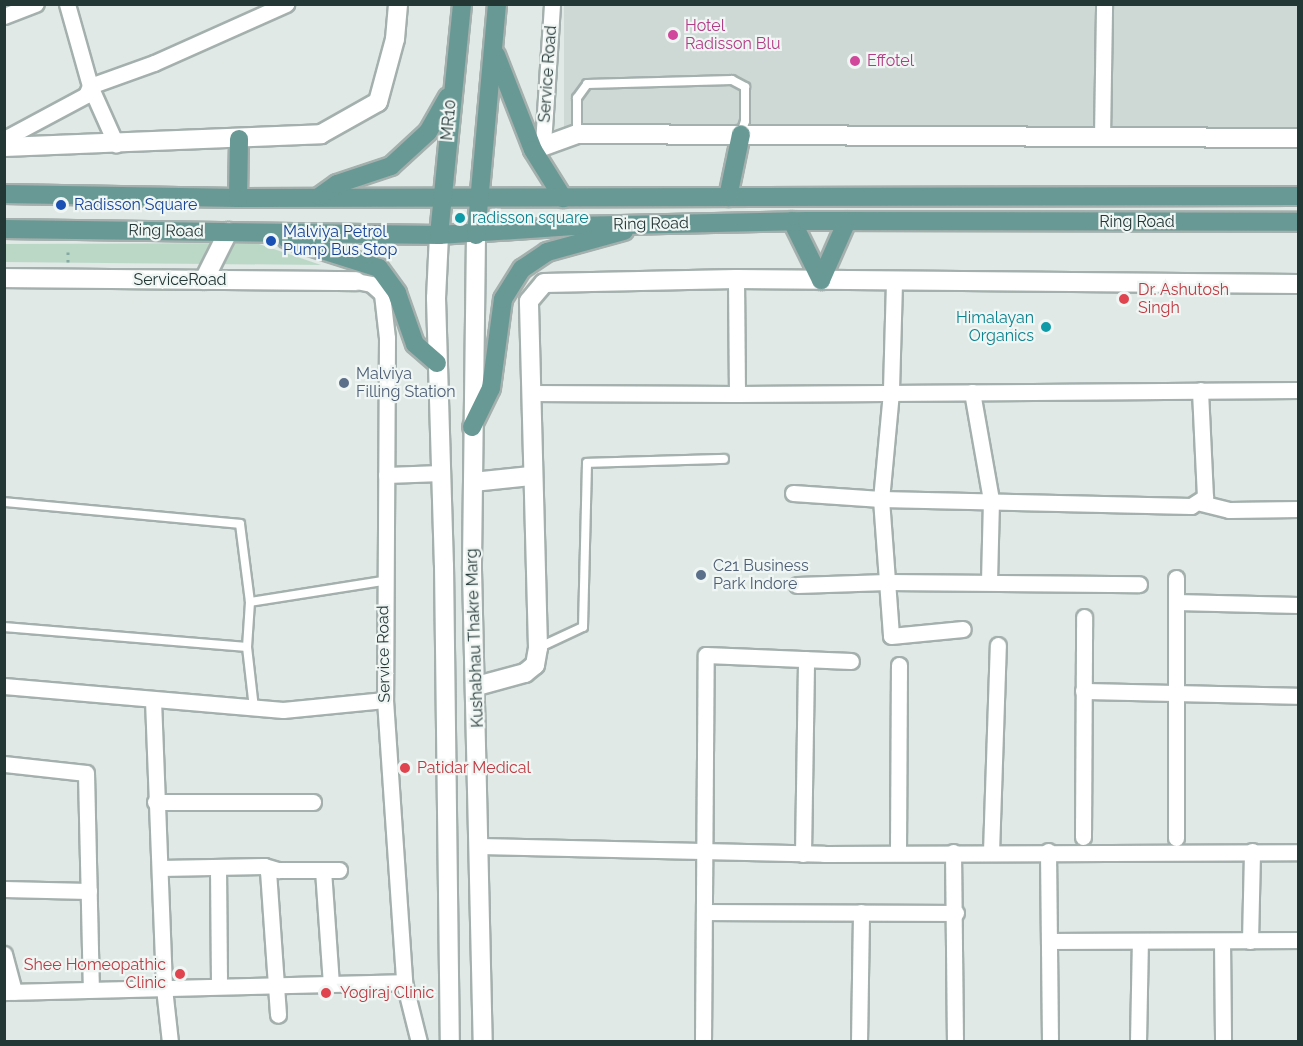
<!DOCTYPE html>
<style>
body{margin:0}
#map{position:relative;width:1303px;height:1046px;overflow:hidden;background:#e0e9e6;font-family:Raleway,sans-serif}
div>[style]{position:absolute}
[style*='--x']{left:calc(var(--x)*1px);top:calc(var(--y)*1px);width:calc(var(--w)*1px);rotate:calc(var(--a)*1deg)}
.built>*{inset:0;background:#ced8d5;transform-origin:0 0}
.green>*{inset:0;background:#bbd8c7}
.path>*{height:3px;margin-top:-1.5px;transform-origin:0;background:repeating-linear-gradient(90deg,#84a9a3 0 3px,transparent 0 7.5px)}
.roads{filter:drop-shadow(2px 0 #a4b0ad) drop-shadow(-2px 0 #a4b0ad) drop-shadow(0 2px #a4b0ad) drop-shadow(0 -2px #a4b0ad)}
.service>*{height:8px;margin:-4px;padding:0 4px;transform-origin:4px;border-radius:4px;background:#fff}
.minor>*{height:15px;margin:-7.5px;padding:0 7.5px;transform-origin:7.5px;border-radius:7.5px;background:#fff}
.tertiary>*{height:18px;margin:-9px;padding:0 9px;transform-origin:9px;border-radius:9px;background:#fff}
.secondary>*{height:18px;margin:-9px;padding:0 9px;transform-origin:9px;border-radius:9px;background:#fff}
.primary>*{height:18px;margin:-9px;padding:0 9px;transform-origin:9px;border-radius:9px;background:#699994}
.dots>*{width:16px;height:16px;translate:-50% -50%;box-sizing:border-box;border:3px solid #f0f6f4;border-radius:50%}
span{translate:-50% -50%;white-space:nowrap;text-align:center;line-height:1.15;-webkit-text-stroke:4.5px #f0f6f4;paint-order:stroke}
.hotel-label{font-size:16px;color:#b23c85}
.left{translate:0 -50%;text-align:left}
.street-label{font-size:16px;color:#233735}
.transit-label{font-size:16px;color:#164399}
.culture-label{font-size:16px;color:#0d838f}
.right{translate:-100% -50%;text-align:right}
.health-label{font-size:16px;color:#be3a42}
.service-label{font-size:16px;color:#4e5e75}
.frame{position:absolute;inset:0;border:6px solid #233735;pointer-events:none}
</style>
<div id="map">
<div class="built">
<i style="left:564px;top:5px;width:734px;height:126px"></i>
</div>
<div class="green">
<i style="clip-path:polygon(256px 243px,321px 265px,5px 262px,5px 244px)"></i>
</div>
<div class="path">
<i style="--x:68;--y:252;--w:10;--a:90"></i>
</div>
<div class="roads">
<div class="service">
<i style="--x:577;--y:133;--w:35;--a:-90"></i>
<i style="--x:577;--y:98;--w:17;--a:-54"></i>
<i style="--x:587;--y:84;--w:145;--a:-1.6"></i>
<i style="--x:732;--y:80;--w:15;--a:28"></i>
<i style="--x:745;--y:87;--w:34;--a:90"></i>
<i style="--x:745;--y:121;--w:13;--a:108"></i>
<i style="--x:4;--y:502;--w:237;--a:5.3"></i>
<i style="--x:240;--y:524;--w:79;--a:82.7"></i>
<i style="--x:250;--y:602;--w:45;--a:93.8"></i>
<i style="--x:247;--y:647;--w:244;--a:-175.3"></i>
<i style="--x:250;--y:602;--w:135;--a:-9"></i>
<i style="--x:247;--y:647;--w:61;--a:83.5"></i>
<i style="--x:540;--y:647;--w:47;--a:-24.9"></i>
<i style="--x:583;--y:627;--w:164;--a:-88.6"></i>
<i style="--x:587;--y:463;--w:137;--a:-1.7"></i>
</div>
<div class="minor">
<i style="--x:67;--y:4;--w:85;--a:74.3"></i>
<i style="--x:90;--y:86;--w:64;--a:65.9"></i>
<i style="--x:4;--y:16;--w:34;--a:-21"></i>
<i style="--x:1102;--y:137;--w:133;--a:-89.1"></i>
<i style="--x:4;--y:139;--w:93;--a:-28.2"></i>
<i style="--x:86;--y:95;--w:10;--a:-66"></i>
<i style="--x:90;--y:86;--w:68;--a:-19.8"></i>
<i style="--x:154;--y:63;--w:145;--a:-24.1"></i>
<i style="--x:543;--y:144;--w:140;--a:-86.3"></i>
<i style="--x:736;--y:279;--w:115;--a:89.5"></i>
<i style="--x:737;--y:394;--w:561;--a:-0.41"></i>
<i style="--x:356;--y:281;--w:15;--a:11"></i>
<i style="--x:371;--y:284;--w:15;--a:42"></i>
<i style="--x:382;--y:294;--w:44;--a:83.5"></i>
<i style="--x:387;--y:338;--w:362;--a:90.3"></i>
<i style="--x:385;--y:700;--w:283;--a:86.1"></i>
<i style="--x:404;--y:982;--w:62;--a:76"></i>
<i style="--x:894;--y:282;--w:110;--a:91.6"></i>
<i style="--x:891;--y:392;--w:107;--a:95.3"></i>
<i style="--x:881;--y:499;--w:137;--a:85.8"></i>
<i style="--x:891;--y:636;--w:72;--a:-5.6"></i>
<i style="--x:972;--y:392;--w:110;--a:80"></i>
<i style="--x:991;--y:500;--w:82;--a:91.4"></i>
<i style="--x:530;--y:393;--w:207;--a:0.3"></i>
<i style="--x:386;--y:475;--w:55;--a:-2.1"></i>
<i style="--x:793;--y:493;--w:88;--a:3.9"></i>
<i style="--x:881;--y:499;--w:310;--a:1.3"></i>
<i style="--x:1191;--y:506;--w:17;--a:-33"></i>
<i style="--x:1205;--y:497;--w:107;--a:-92.7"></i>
<i style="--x:1201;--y:503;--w:29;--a:14"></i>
<i style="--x:1229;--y:510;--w:69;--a:-0.8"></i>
<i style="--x:1176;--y:578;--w:260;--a:90"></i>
<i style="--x:797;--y:585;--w:90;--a:-1.9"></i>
<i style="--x:887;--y:582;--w:252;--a:0.5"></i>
<i style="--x:1176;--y:602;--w:122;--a:1.4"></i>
<i style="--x:4;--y:686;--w:280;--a:4.9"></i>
<i style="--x:283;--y:710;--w:102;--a:-5.6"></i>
<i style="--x:1083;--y:691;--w:215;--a:1.3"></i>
<i style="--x:153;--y:700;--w:288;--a:87.8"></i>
<i style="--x:164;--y:988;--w:54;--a:83.7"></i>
<i style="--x:4;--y:764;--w:82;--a:6.3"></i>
<i style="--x:86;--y:773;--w:216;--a:88.7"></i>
<i style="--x:155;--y:802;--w:158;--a:0"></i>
<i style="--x:1083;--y:837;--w:220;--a:-89.7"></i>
<i style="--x:480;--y:846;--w:344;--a:1.3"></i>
<i style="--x:824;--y:854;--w:474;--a:-0.2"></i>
<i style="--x:1048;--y:851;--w:191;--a:89.4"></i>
<i style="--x:953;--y:852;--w:190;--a:89.4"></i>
<i style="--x:991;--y:852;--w:207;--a:-88.1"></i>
<i style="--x:898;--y:853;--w:188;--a:-89.7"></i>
<i style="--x:803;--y:854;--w:195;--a:-89.1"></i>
<i style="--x:264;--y:866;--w:15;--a:16"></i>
<i style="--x:278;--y:870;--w:61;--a:0"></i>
<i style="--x:218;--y:867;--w:119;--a:89.5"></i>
<i style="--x:160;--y:868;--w:104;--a:-1.1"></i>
<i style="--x:264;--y:866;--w:6;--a:51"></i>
<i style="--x:268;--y:871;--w:144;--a:86"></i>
<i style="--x:323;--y:870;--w:113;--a:86"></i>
<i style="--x:4;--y:889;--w:85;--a:1.3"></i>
<i style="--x:704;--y:912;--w:252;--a:0.2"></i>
<i style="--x:1052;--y:941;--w:246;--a:-0.2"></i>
<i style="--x:1222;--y:941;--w:101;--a:89.4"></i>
<i style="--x:1250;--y:941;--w:90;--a:-88.7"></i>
<i style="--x:4;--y:954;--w:39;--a:75"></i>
<i style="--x:4;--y:992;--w:400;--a:-1.4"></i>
<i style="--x:703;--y:1042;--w:387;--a:-89.6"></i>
<i style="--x:706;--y:655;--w:145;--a:2.4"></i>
<i style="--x:859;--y:1042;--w:130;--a:-89.1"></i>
<i style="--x:1138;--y:1042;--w:101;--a:-88.9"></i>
</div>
<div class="tertiary">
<i style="--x:4;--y:147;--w:317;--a:-2.3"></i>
<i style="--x:321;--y:134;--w:65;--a:-29.3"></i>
<i style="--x:378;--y:102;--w:65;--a:-74.9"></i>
<i style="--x:395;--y:39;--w:35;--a:-85"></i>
<i style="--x:533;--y:150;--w:47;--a:-20"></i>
<i style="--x:577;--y:134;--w:721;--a:0.32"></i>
<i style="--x:4;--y:278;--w:352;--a:0.5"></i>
<i style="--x:204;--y:280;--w:54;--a:-63.4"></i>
<i style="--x:473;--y:482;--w:58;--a:-5.9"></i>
<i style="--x:477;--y:686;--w:50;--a:-15.2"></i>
<i style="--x:525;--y:673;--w:13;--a:-39"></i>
<i style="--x:535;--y:665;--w:17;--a:-80"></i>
<i style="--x:538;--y:648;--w:347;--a:-91.5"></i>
<i style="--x:529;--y:301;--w:23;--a:-50"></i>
<i style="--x:544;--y:283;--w:192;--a:-1.2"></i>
<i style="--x:736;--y:279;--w:562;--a:0.51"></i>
</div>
<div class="secondary">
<i style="--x:439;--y:235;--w:63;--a:92.7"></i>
<i style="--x:436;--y:298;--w:267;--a:88.3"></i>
<i style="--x:444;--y:565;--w:477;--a:89.3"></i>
<i style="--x:476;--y:235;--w:335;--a:90.7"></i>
<i style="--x:472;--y:570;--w:472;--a:88.7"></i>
</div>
<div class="primary">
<i style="--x:496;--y:55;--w:102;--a:68.7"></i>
<i style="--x:533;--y:150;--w:57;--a:58"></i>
<i style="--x:4;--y:194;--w:234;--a:1"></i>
<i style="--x:238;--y:198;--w:1060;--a:-0.11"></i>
<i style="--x:320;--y:196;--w:21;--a:-35"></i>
<i style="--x:337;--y:184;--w:57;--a:-18.4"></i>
<i style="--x:391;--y:166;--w:50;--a:-42.6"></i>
<i style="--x:428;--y:132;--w:40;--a:-60.3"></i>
<i style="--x:728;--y:197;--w:64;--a:-78.3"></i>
<i style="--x:238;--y:198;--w:59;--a:-89"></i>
<i style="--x:792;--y:221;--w:66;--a:63.8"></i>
<i style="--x:4;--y:229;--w:435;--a:0.8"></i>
<i style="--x:439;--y:235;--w:135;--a:-3.8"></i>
<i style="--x:574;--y:226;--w:233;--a:-1.2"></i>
<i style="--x:807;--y:221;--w:491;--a:0.1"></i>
<i style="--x:439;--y:235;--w:232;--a:-84.3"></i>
<i style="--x:476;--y:235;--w:232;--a:-84.8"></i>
<i style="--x:287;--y:239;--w:96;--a:17.5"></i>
<i style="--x:379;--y:268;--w:31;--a:54"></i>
<i style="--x:397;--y:293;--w:54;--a:70.6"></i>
<i style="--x:415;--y:344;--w:29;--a:41"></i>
<i style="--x:821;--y:280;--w:64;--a:-66.2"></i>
<i style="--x:472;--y:427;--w:43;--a:-64"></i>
<i style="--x:491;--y:388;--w:90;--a:-82.3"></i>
<i style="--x:503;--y:299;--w:36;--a:-58"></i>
<i style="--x:522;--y:269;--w:30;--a:-34"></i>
<i style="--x:547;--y:252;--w:80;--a:-15.3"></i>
</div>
</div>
<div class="dots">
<i style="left:673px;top:35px;background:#d1479c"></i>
<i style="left:855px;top:61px;background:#d1479c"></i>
<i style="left:61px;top:205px;background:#1a4fb4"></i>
<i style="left:460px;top:218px;background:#0f9aa8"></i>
<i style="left:271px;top:241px;background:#1a4fb4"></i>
<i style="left:1124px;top:299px;background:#e0444e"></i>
<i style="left:1046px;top:327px;background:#0f9aa8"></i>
<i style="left:344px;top:383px;background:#5c6f8a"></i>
<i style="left:701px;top:575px;background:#5c6f8a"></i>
<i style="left:405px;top:768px;background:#e0444e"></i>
<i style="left:180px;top:974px;background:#e0444e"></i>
<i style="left:326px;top:993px;background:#e0444e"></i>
</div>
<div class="hotel-label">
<span class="left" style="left:685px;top:35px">Hotel<br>Radisson Blu</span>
<span class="left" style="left:867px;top:61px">Effotel</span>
</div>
<div class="street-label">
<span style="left:548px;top:74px;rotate:-86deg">Service Road</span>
<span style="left:449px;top:120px;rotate:-85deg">MR10</span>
<span style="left:1137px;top:222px">Ring Road</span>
<span style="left:651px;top:224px;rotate:-1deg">Ring Road</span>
<span style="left:166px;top:231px;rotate:1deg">Ring Road</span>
<span style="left:180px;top:280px">ServiceRoad</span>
<span style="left:475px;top:638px;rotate:-92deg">Kushabhau Thakre Marg</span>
<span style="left:384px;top:654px;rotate:-91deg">Service Road</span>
</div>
<div class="transit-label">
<span class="left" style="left:74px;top:205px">Radisson Square</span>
<span class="left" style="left:283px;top:241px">Malviya Petrol<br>Pump Bus Stop</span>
</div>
<div class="culture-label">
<span class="left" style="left:472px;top:218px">radisson square</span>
<span class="right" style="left:1034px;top:327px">Himalayan<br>Organics</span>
</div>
<div class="health-label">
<span class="left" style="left:1138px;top:299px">Dr. Ashutosh<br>Singh</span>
<span class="left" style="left:417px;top:768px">Patidar Medical</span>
<span class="right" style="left:166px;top:974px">Shee Homeopathic<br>Clinic</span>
<span class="left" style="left:340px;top:993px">Yogiraj Clinic</span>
</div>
<div class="service-label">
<span class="left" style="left:356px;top:383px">Malviya<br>Filling Station</span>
<span class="left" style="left:713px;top:575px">C21 Business<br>Park Indore</span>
</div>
<div class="frame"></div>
</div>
